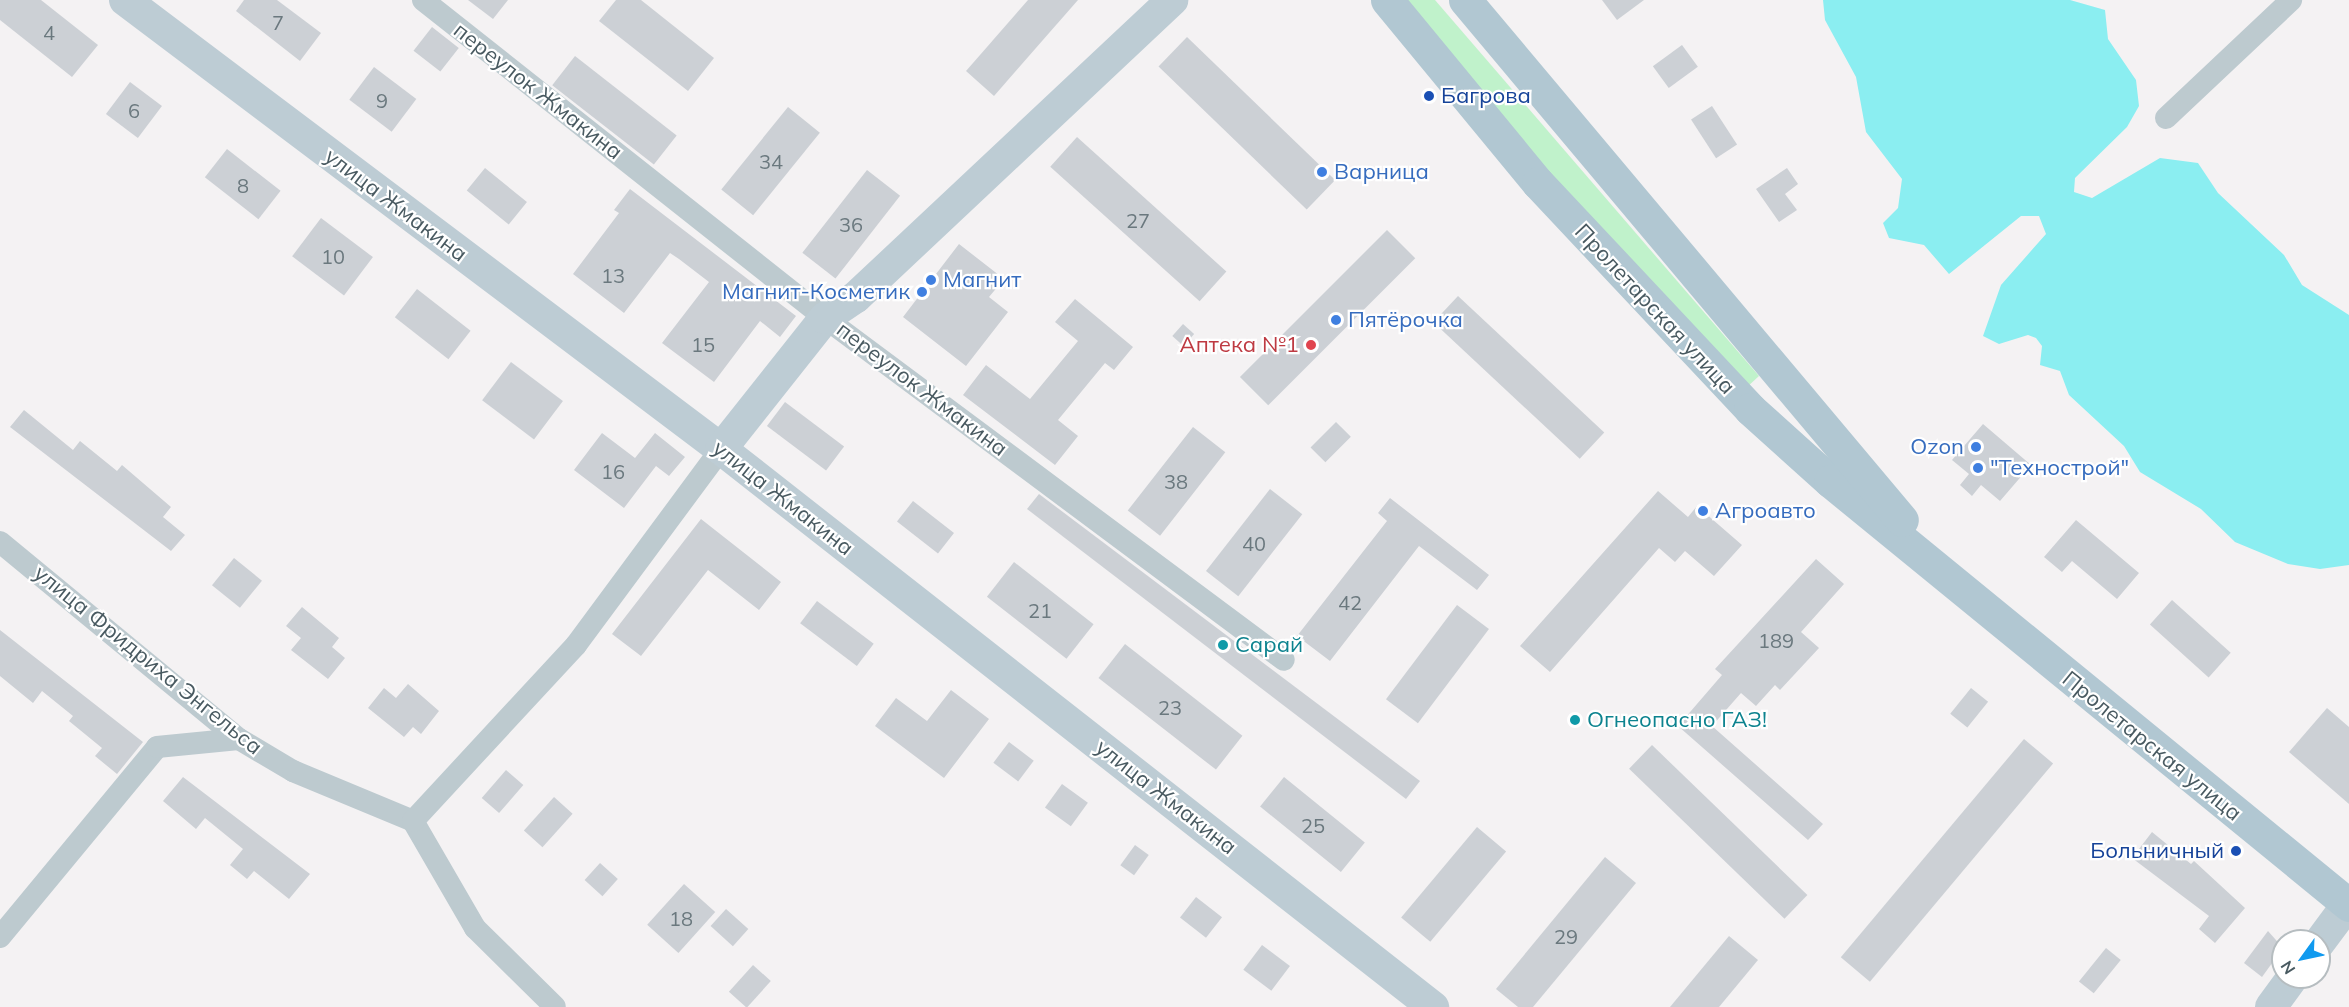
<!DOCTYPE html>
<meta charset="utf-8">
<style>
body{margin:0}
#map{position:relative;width:2349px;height:1007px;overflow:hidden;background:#f4f2f3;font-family:Mulish,sans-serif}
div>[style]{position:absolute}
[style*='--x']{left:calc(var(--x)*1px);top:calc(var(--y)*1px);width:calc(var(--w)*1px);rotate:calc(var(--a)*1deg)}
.green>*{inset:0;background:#c0f2cb}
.water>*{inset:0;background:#8beef1}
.building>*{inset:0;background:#ccd0d5;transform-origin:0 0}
.street>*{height:22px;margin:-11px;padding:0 11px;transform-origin:11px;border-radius:11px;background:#bdcacf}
.secondary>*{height:32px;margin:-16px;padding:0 16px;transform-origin:16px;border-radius:16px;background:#bdccd4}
.primary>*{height:33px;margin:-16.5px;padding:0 16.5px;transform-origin:16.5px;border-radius:16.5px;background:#b1c7d2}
.dots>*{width:16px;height:16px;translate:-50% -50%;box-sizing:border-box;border:3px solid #fff;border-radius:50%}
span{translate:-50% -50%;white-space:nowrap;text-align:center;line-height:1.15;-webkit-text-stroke:4.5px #fff;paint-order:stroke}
.number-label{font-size:20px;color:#6a787e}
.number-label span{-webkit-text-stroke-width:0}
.street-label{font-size:22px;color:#495a61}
.transit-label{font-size:22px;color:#164399}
.left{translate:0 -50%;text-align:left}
.right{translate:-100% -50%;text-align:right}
.shop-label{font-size:22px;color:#366cbe}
.health-label{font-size:22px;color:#be3a42}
.culture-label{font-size:22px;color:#0d838f}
.north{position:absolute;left:2271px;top:929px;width:60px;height:60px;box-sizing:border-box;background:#fff;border:2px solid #b6bdc0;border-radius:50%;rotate:237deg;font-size:16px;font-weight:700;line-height:24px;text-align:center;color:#495a61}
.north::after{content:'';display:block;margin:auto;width:21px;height:27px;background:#119aef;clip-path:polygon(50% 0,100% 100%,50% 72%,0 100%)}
</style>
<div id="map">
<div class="green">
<i style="clip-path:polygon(1405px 0,1435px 0,1759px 376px,1746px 388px,1549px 172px)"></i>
</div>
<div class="water">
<i style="clip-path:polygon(1823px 0,2070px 0,2105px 10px,2108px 39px,2136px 80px,2139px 106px,2127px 127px,2075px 178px,2074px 192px,2092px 198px,2160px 158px,2198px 163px,2218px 193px,2284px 255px,2302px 285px,2349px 315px,2349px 565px,2320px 569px,2288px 564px,2235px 542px,2201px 509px,2140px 472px,2124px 446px,2069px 395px,2060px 371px,2040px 365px,2042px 346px,2036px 338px,2028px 335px,1999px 344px,1983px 336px,2001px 285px,2046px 234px,2039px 216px,2021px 216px,1949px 274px,1924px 245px,1889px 238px,1883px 223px,1898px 208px,1902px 179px,1866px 132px,1856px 77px,1825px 20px)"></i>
</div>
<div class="building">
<i style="clip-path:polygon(0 0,41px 0,98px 45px,72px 77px,0 20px)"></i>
<i style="clip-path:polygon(244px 0,277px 0,321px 33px,300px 61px,236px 11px)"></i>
<i style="clip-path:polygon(468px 0,508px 0,493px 19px)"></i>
<i style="clip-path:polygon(616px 0,641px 0,714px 58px,688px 91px,599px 21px)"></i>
<i style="clip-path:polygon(1028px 0,1078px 0,994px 96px,966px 71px)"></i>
<i style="clip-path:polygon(1602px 0,1644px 0,1617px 20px)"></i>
<i style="left:432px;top:27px;width:34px;height:30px;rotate:38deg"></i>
<i style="left:1187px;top:37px;width:206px;height:41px;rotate:44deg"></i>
<i style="left:1682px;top:45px;width:27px;height:36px;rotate:54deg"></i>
<i style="left:575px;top:56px;width:129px;height:37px;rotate:38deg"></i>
<i style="left:374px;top:67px;width:53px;height:41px;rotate:37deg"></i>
<i style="left:130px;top:82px;width:40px;height:40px;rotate:37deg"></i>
<i style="left:1712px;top:106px;width:46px;height:25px;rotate:57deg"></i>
<i style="left:788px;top:107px;width:41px;height:106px;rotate:39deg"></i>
<i style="left:1077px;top:137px;width:201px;height:40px;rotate:42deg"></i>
<i style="left:227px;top:149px;width:68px;height:36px;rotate:38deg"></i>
<i style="left:485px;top:168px;width:54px;height:29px;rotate:39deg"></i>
<i style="clip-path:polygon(1787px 168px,1798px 184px,1785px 194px,1797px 210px,1779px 222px,1756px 189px)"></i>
<i style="left:867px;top:170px;width:42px;height:105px;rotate:38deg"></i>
<i style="clip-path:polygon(630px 189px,796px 316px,780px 337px,760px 321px,714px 382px,662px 343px,709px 282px,679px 259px,670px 253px,624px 313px,573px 274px,619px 213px,614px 210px)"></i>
<i style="left:321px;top:218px;width:65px;height:48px;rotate:37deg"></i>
<i style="left:1387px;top:230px;width:40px;height:208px;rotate:45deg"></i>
<i style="clip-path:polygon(959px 244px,1004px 279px,989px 297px,1008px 312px,966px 366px,903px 317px)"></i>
<i style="left:417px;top:289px;width:68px;height:36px;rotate:38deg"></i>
<i style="left:1458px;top:296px;width:200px;height:36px;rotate:43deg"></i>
<i style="clip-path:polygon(1075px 299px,1133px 347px,1114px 370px,1105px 363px,1058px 420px,1078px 436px,1055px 465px,963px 395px,986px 365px,1030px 399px,1078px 341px,1055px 322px)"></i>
<i style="left:1183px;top:324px;width:15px;height:16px;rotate:42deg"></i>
<i style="left:511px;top:362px;width:65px;height:48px;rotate:37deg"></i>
<i style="left:785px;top:402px;width:74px;height:30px;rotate:37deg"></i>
<i style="clip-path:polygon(24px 410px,73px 450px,80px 441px,117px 471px,122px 465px,171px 507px,163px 517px,185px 535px,171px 551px,10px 427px)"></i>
<i style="left:1336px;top:422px;width:21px;height:36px;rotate:45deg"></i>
<i style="clip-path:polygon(1983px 424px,2031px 465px,2000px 501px,1981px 485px,1972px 496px,1960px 485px,1969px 474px,1952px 460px)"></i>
<i style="left:1193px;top:427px;width:41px;height:106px;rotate:38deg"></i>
<i style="clip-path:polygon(602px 433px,635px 458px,655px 433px,685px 457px,669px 476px,656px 466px,624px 508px,574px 470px)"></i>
<i style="left:1270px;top:489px;width:41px;height:104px;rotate:38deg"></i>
<i style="clip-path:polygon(1658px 491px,1688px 517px,1697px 506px,1742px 545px,1714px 576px,1685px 551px,1675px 562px,1659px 548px,1550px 672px,1520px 646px)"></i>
<i style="clip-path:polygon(1039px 494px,1420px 781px,1406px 799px,1027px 509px)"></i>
<i style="clip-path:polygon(1390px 498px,1489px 575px,1477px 590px,1419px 546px,1330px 661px,1297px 636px,1387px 521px,1378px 513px)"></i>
<i style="left:913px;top:501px;width:52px;height:26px;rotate:38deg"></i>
<i style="clip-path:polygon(701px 519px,781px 582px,759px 610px,708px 570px,641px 656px,612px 634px)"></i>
<i style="clip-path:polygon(2076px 520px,2139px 573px,2117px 599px,2072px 561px,2062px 572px,2044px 557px)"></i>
<i style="left:234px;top:558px;width:36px;height:35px;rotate:39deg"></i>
<i style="clip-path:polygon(1816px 559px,1844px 584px,1801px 632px,1819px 648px,1780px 690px,1775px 685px,1756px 706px,1741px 693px,1712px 726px,1823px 824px,1808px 840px,1678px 726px,1722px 675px,1715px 669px)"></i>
<i style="left:1014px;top:562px;width:101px;height:44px;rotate:38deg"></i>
<i style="left:2172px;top:600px;width:79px;height:33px;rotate:42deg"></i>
<i style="left:817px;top:601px;width:71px;height:28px;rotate:37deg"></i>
<i style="left:1457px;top:605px;width:40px;height:118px;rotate:37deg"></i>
<i style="clip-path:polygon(302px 607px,339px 638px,332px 647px,345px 658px,328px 679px,291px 650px,301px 638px,286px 626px)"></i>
<i style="clip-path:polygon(0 630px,143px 742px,117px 774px,95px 756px,102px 748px,69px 721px,73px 716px,42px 691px,33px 703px,0 676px)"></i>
<i style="left:1125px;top:644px;width:149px;height:43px;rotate:38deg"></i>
<i style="clip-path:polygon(408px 684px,439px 711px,421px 734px,413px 727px,404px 737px,368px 708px,384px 688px,396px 698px)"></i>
<i style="left:1971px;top:688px;width:22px;height:33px;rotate:39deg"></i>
<i style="clip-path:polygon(951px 690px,989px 719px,944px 778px,875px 726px,896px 698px,927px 721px)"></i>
<i style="clip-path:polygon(2327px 708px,2349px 727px,2349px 804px,2289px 752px)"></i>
<i style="left:2024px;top:739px;width:38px;height:285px;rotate:40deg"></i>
<i style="left:1009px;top:742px;width:31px;height:26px;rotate:37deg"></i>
<i style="left:1652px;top:745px;width:216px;height:33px;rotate:44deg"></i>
<i style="left:506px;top:770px;width:23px;height:37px;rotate:41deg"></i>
<i style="clip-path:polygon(183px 777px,310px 874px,289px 899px,254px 871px,247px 879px,230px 865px,243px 849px,205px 818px,196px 829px,163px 801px)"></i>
<i style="left:1284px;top:777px;width:104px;height:38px;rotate:39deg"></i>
<i style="left:1062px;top:784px;width:32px;height:29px;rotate:36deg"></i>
<i style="left:554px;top:797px;width:25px;height:45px;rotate:42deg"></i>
<i style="left:1477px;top:827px;width:38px;height:118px;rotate:40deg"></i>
<i style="clip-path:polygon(2152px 832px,2191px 864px,2194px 861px,2245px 908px,2215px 943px,2199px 929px,2209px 916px,2132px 858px)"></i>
<i style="left:1135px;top:845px;width:17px;height:25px;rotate:36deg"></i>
<i style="clip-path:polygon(1605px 857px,1636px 883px,1533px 1007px,1518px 1007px,1496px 989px)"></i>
<i style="left:600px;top:863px;width:24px;height:23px;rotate:42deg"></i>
<i style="left:684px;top:884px;width:42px;height:55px;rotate:42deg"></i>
<i style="left:1196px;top:897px;width:33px;height:26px;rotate:38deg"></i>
<i style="left:726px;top:909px;width:30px;height:23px;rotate:42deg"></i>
<i style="clip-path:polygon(2268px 931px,2283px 948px,2262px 977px,2244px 963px)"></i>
<i style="clip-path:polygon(1729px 936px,1758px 960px,1719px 1007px,1670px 1007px)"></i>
<i style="left:1262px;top:945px;width:35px;height:31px;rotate:37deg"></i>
<i style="left:2106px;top:948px;width:19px;height:43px;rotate:39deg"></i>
<i style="left:753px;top:965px;width:24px;height:36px;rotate:42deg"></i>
</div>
<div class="street">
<i style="--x:423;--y:0;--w:513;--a:38.35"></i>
<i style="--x:825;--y:318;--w:572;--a:36.69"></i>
<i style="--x:2166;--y:118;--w:172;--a:-43.3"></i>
<i style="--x:0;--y:542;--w:310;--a:39.5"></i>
<i style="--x:239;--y:739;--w:63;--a:30.7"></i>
<i style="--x:293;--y:771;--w:130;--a:22.6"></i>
<i style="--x:413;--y:821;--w:124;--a:59.9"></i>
<i style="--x:475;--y:928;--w:112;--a:44.6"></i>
<i style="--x:413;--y:821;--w:240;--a:-47.2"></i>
<i style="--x:576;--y:645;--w:244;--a:-53.5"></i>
<i style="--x:0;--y:937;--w:246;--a:-50.4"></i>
<i style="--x:157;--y:747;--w:82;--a:-5.6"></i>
</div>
<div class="secondary">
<i style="--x:125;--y:0;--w:746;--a:36.99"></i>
<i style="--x:721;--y:449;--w:905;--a:38.09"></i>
<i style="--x:721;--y:449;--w:167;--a:-51.6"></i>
<i style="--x:825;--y:318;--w:37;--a:-34"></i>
<i style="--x:856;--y:297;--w:434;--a:-43.2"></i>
<i style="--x:2319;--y:943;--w:49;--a:-53.4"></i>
<i style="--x:2271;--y:1007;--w:37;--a:-54"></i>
</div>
<div class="primary">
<i style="--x:1387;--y:0;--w:237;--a:50.5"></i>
<i style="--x:1538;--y:183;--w:310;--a:46.8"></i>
<i style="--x:1750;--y:409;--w:108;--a:42"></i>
<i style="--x:1830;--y:481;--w:670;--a:39.25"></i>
<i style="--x:1465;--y:0;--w:679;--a:49.96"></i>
</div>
<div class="dots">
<i style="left:1429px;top:96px;background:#1a4fb4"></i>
<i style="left:1322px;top:172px;background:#3f7fe0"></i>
<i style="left:931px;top:280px;background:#3f7fe0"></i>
<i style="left:922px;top:292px;background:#3f7fe0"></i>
<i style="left:1336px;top:320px;background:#3f7fe0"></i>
<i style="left:1311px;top:345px;background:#e0444e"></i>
<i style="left:1976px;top:447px;background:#3f7fe0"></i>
<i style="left:1978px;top:468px;background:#3f7fe0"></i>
<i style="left:1703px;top:511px;background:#3f7fe0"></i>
<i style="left:1223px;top:645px;background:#0f9aa8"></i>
<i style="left:1575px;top:720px;background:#0f9aa8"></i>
<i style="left:2236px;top:851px;background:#1a4fb4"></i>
</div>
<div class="number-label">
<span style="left:278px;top:22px">7</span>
<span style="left:49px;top:32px">4</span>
<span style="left:382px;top:100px">9</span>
<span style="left:134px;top:110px">6</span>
<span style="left:771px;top:161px">34</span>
<span style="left:243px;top:185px">8</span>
<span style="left:1138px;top:220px">27</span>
<span style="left:851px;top:224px">36</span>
<span style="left:333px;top:256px">10</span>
<span style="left:613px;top:275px">13</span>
<span style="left:703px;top:344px">15</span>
<span style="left:613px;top:471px">16</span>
<span style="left:1176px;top:481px">38</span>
<span style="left:1254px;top:543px">40</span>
<span style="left:1350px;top:602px">42</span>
<span style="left:1040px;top:610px">21</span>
<span style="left:1776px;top:640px">189</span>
<span style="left:1170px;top:707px">23</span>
<span style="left:1313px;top:825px">25</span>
<span style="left:681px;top:918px">18</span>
<span style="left:1566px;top:936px">29</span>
</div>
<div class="street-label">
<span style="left:538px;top:91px;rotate:38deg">переулок Жмакина</span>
<span style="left:396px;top:205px;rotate:37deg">улица Жмакина</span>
<span style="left:1655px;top:309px;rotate:47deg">Пролетарская улица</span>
<span style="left:922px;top:389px;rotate:37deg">переулок Жмакина</span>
<span style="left:783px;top:498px;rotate:38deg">улица Жмакина</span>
<span style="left:148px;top:660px;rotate:39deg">улица Фридриха Энгельса</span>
<span style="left:2152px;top:746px;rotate:39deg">Пролетарская улица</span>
<span style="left:1166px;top:797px;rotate:38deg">улица Жмакина</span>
</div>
<div class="transit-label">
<span class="left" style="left:1441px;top:96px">Багрова</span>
<span class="right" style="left:2224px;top:851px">Больничный</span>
</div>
<div class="shop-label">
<span class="left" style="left:1334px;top:172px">Варница</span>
<span class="left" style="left:943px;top:280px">Магнит</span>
<span class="right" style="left:910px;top:292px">Магнит-Косметик</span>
<span class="left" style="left:1348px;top:320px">Пятёрочка</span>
<span class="right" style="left:1964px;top:447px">Ozon</span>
<span class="left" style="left:1990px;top:468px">"Технострой"</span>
<span class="left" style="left:1715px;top:511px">Агроавто</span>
</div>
<div class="health-label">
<span class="right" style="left:1299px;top:345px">Аптека №1</span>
</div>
<div class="culture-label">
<span class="left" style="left:1235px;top:645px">Сарай</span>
<span class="left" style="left:1587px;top:720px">Огнеопасно ГАЗ!</span>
</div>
<div class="north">N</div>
</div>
